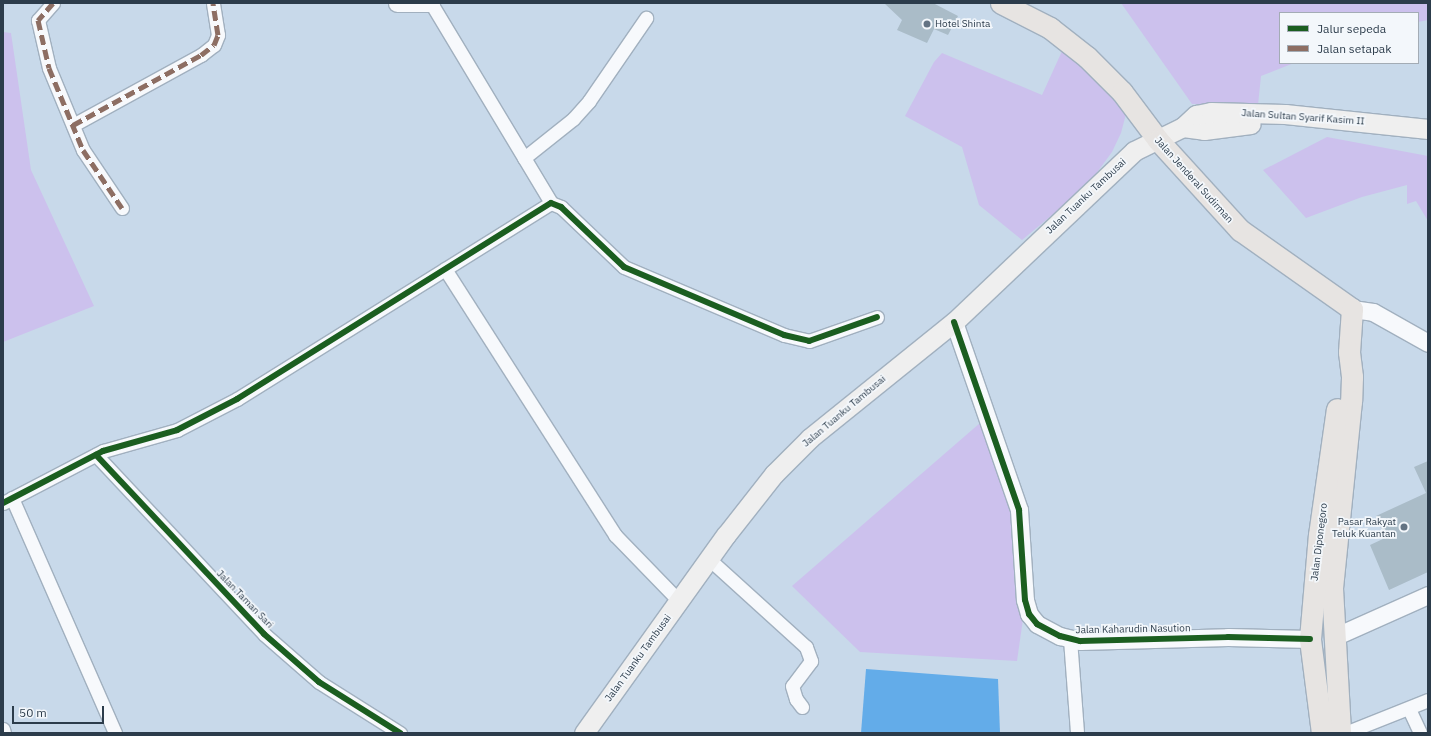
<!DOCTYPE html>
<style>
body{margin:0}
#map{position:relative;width:1431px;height:736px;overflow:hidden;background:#c8d9ea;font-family:"IBM Plex Sans",sans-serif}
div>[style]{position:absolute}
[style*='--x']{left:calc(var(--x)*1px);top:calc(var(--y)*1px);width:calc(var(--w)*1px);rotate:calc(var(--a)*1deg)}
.green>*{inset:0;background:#ccc1ed}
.water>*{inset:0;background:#63ace9}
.building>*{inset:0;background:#aabcc8}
.roads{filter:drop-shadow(1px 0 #a1b0bf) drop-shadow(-1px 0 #a1b0bf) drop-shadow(0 1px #a1b0bf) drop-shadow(0 -1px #a1b0bf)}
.minor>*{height:13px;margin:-6.5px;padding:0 6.5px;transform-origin:6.5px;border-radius:6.5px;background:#f7f9fc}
.tertiary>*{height:17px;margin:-8.5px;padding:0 8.5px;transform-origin:8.5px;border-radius:8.5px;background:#f7f9fc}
.secondary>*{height:19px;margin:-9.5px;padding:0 9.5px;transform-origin:9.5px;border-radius:9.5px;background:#efefef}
.primary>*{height:21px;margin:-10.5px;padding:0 10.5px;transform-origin:10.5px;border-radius:10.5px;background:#e7e4e2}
.quiet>*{height:5px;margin-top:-2.5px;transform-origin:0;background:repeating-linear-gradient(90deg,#8d6e63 0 10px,transparent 0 15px)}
.cycleway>*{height:6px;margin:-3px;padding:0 3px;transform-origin:3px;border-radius:3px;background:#1b5e20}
.dots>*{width:11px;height:11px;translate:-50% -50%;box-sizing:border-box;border:2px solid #f3f7fb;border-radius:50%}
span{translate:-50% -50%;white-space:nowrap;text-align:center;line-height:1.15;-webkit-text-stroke:3.5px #f3f7fb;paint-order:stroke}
.poi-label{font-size:10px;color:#2c3c4b}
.left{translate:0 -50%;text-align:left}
.right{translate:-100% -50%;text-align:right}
.street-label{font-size:10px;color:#2c3c4b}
.frame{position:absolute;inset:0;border:4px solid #2c3c4b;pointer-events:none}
.legend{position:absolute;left:1279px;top:12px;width:140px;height:52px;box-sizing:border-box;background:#f3f7fb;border:1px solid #a3acb5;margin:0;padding:5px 7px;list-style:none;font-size:12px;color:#2c3c4b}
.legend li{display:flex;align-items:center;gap:8px;height:20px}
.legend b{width:20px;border:1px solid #a3acb5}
.scale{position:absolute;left:12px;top:706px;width:92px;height:18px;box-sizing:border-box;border:2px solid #2c3c4b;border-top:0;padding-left:5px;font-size:12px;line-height:14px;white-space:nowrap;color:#2c3c4b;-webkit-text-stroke:3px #f3f7fb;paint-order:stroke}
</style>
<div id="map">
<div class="green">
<i style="clip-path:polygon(1121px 3px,1428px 3px,1428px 20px,1418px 22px,1418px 13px,1280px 13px,1280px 63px,1294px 63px,1261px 76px,1258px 105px,1192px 104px)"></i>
<i style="clip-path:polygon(3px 32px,11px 33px,31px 170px,94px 306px,3px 342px)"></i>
<i style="clip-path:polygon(1063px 49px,1096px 80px,1126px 114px,1121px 133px,1112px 152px,1087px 186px,1022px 240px,979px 205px,962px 147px,905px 116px,934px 62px,942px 53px,1042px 95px)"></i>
<i style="clip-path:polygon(1327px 137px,1428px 156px,1428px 221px,1416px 201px,1407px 204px,1407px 185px,1362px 197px,1306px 218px,1263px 170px)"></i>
<i style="clip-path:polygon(980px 423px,1011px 509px,1023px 619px,1017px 661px,860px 652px,792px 586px)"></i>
</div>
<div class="water">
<i style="clip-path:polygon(866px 669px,998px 679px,1000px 733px,861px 733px)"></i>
</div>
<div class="building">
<i style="clip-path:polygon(884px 3px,933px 3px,958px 16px,948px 35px,934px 29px,927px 43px,897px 30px,902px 20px)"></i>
<i style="clip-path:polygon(1428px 461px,1428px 572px,1389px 590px,1370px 545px,1385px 538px,1376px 516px,1426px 493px,1414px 467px)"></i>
</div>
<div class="roads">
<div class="minor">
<i style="--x:53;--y:3;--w:23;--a:131"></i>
<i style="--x:38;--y:20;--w:49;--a:77.1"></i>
<i style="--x:49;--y:68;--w:89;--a:67.5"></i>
<i style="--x:83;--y:150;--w:70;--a:56.1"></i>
<i style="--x:431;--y:3;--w:233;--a:59"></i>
<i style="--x:73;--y:125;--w:146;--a:-28.7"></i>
<i style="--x:201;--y:55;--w:16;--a:-38"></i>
<i style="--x:214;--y:45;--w:11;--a:-68"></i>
<i style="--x:218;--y:35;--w:32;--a:-99"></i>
<i style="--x:524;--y:158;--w:63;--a:-38.5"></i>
<i style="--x:573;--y:119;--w:24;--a:-48"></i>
<i style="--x:589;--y:101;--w:101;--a:-55.5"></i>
<i style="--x:445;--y:269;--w:316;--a:57.4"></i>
<i style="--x:615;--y:535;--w:92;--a:45.9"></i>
<i style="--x:96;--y:455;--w:245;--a:46.8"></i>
<i style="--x:264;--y:634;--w:73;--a:41.1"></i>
<i style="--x:319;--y:682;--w:96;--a:32.2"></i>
<i style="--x:12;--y:498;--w:257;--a:66.3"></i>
<i style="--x:3;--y:503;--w:113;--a:-27.5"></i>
<i style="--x:103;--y:451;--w:77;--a:-15.8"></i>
<i style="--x:177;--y:430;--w:68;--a:-27.3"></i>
<i style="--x:237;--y:399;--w:370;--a:-32"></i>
<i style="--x:551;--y:203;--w:11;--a:22"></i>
<i style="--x:561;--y:207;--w:87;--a:43.6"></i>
<i style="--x:624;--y:267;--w:174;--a:23"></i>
<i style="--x:784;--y:335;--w:26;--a:13"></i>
<i style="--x:809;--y:341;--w:72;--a:-19.4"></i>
<i style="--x:709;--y:559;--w:131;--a:42.2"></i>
<i style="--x:806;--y:647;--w:15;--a:70"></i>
<i style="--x:811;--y:661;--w:31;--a:127"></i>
<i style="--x:792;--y:686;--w:14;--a:73"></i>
<i style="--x:796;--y:699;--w:10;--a:53"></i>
<i style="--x:1070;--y:639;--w:94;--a:85.7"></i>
<i style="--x:1409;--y:709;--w:26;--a:65"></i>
<i style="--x:3;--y:729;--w:4;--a:76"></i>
<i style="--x:1345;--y:733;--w:89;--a:-21.7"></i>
</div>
<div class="tertiary">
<i style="--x:397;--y:3;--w:34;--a:0"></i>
<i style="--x:1352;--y:309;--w:21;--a:8"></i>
<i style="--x:1373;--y:312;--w:63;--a:29.4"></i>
<i style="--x:954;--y:322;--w:199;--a:70.9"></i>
<i style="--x:1019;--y:510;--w:90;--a:86.2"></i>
<i style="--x:1025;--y:600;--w:15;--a:74"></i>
<i style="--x:1029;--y:614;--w:13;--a:51"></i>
<i style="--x:1037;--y:624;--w:26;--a:28"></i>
<i style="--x:1060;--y:636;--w:21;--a:14"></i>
<i style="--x:1080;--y:641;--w:148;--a:-1.5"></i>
<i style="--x:1228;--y:637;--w:82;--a:1.4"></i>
<i style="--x:1334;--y:637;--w:103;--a:-24.1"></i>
</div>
<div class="secondary">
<i style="--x:1183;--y:127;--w:21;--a:8"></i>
<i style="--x:1204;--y:130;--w:47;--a:-7.3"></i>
<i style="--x:584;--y:733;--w:244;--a:-54.4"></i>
<i style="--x:726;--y:535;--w:78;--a:-51.8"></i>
<i style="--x:774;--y:474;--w:51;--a:-45"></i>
<i style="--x:810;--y:438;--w:185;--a:-38.9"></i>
<i style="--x:954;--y:322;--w:248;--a:-43.5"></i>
<i style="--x:1134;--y:151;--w:55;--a:-26.1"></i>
<i style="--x:1183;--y:127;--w:18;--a:-43"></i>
<i style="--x:1196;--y:115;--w:15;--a:-11"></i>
<i style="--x:1211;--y:112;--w:74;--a:1.5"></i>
<i style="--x:1285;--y:114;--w:144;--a:6"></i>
</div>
<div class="primary">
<i style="--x:1001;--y:3;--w:55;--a:27"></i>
<i style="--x:1050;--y:28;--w:47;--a:38.1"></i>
<i style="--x:1087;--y:57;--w:49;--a:45"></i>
<i style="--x:1122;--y:92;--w:60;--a:53.1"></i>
<i style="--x:1158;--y:140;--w:122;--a:47.7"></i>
<i style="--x:1240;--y:230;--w:137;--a:35.2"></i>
<i style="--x:1352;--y:309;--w:43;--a:94"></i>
<i style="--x:1349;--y:352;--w:25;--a:83"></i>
<i style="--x:1352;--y:377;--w:24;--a:92"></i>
<i style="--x:1351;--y:401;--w:188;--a:95.8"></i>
<i style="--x:1332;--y:588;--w:145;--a:86.8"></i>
<i style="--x:1322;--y:733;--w:95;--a:-97.3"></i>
<i style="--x:1310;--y:639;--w:104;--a:-85.1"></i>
<i style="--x:1319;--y:535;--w:127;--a:-81.9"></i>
</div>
</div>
<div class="quiet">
<i style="--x:53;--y:3;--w:23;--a:131"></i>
<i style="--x:38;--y:20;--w:49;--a:77.1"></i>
<i style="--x:49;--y:68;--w:89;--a:67.5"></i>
<i style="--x:83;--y:150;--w:70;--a:56.1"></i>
<i style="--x:73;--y:125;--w:146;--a:-28.7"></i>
<i style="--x:201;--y:55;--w:16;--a:-38"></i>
<i style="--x:214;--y:45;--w:11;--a:-68"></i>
<i style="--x:218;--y:35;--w:32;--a:-99"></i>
</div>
<div class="cycleway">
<i style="--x:954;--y:322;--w:199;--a:70.9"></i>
<i style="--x:1019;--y:510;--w:90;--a:86.2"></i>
<i style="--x:1025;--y:600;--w:15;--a:74"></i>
<i style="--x:1029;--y:614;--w:13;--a:51"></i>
<i style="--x:1037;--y:624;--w:26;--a:28"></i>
<i style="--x:1060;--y:636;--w:21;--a:14"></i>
<i style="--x:1080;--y:641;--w:148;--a:-1.5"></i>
<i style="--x:1228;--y:637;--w:82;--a:1.4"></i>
<i style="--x:96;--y:455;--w:245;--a:46.8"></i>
<i style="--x:264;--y:634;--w:73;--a:41.1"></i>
<i style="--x:319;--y:682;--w:96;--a:32.2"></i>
<i style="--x:3;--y:503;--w:113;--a:-27.5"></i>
<i style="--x:103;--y:451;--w:77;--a:-15.8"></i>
<i style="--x:177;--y:430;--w:68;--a:-27.3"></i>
<i style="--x:237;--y:399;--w:370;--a:-32"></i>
<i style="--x:551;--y:203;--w:11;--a:22"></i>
<i style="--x:561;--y:207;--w:87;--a:43.6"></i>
<i style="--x:624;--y:267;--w:174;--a:23"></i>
<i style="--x:784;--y:335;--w:26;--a:13"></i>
<i style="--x:809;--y:341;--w:72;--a:-19.4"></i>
</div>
<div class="dots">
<i style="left:927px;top:24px;background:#637383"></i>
<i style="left:1404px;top:527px;background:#637383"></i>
</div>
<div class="poi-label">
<span class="left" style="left:935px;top:24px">Hotel Shinta</span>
<span class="right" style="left:1396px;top:527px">Pasar Rakyat<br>Teluk Kuantan</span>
</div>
<div class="street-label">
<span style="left:1303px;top:117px;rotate:4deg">Jalan Sultan Syarif Kasim II</span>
<span style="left:1194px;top:180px;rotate:48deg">Jalan Jenderal Sudirman</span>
<span style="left:1086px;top:196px;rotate:-43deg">Jalan Tuanku Tambusai</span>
<span style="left:844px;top:411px;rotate:-40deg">Jalan Tuanku Tambusai</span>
<span style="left:1319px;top:542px;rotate:-83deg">Jalan Diponegoro</span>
<span style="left:245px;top:599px;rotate:46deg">Jalan Taman Sari</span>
<span style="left:1133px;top:629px;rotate:-1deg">Jalan Kaharudin Nasution</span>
<span style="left:638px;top:658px;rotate:-54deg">Jalan Tuanku Tambusai</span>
</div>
<div class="frame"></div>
<ul class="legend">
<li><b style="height:5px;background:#1b5e20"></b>Jalur sepeda</li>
<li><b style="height:5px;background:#8d6e63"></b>Jalan setapak</li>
</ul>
<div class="scale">50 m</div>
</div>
